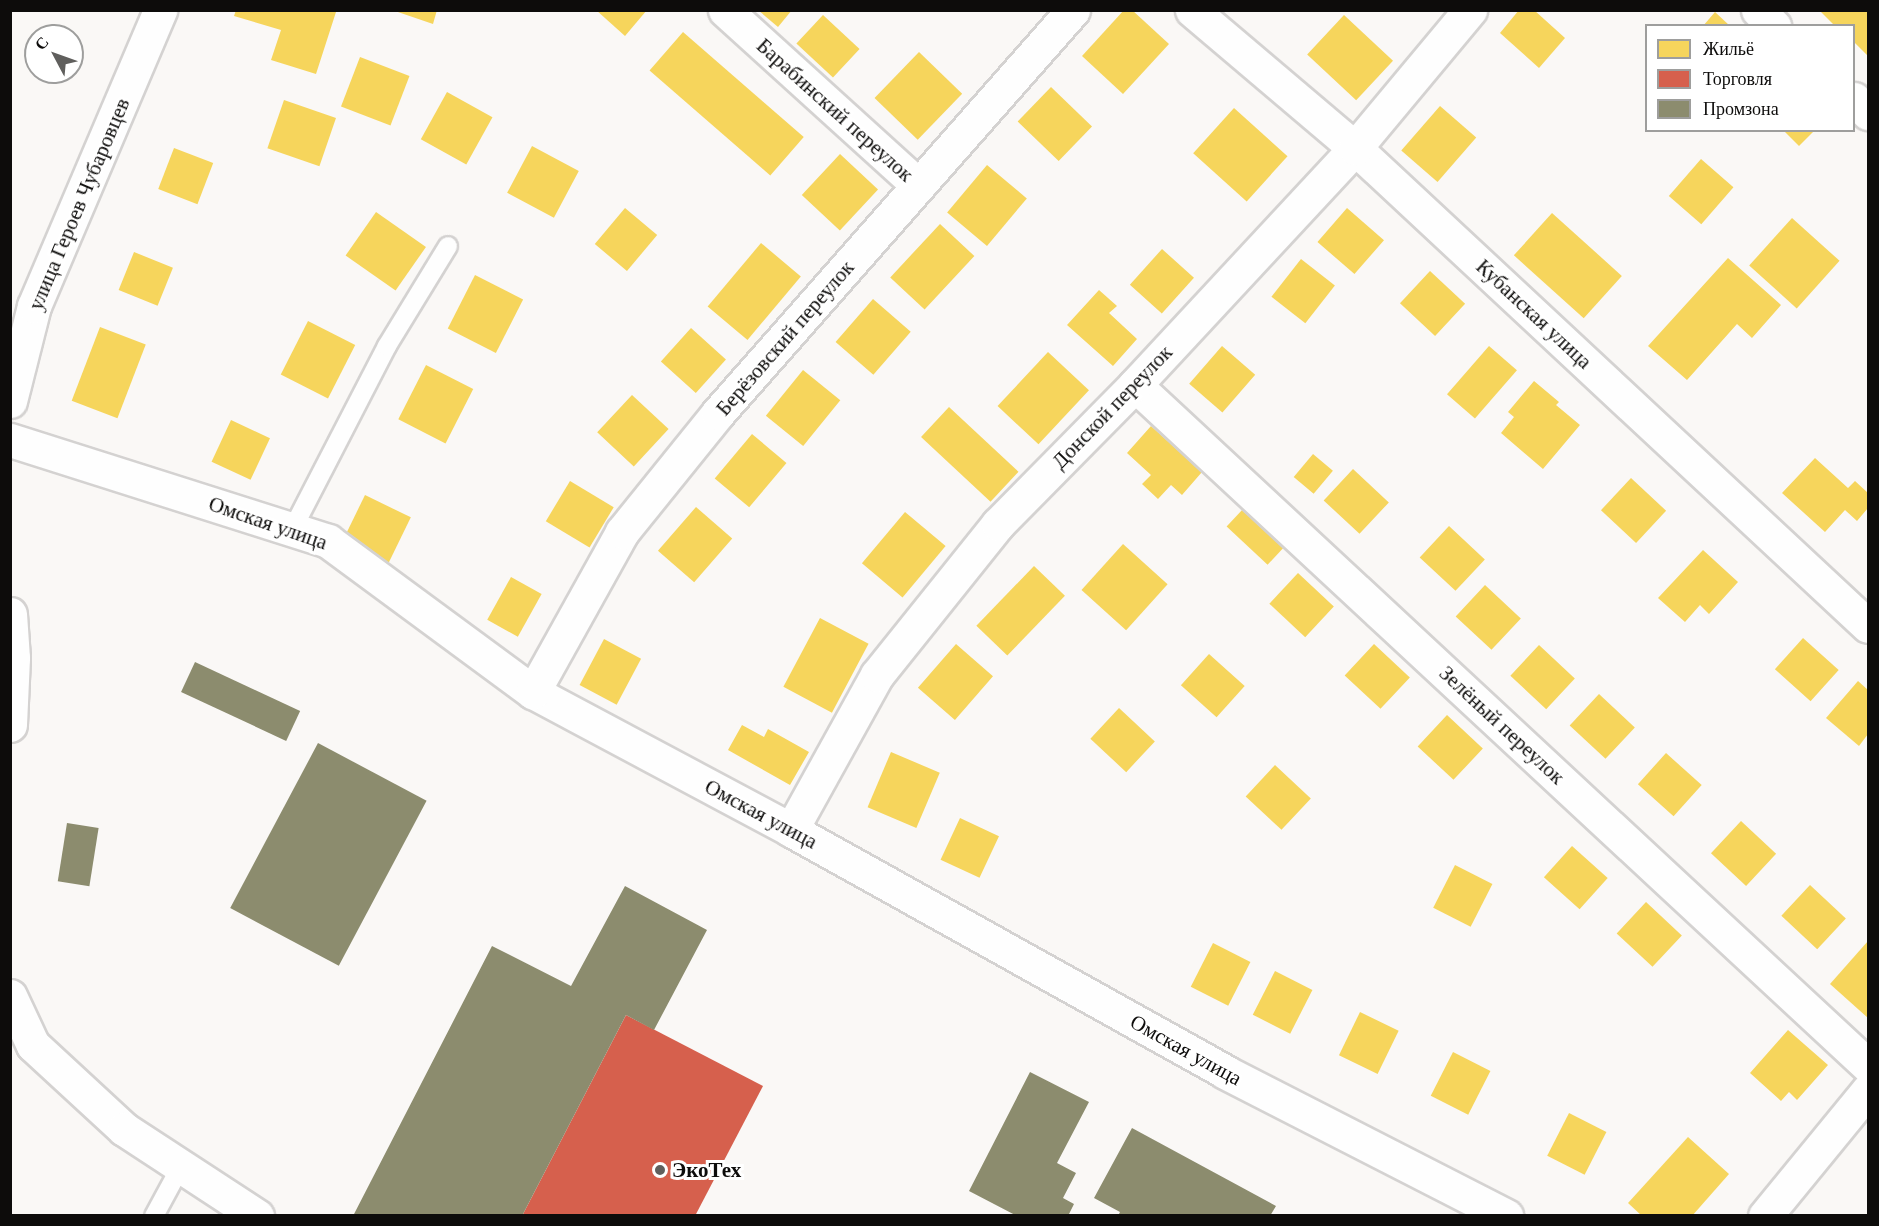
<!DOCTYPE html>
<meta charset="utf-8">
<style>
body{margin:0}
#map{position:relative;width:1879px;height:1226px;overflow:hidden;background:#faf8f6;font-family:Georgia,serif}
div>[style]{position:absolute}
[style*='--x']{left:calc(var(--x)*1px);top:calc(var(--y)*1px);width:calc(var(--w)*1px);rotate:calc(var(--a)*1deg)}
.homes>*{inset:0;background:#f6d55c;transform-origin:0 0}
.shops>*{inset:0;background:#d6604d}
.industry>*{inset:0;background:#8c8c6e;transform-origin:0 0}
.roads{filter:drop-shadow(2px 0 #d4d2d1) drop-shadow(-2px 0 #d4d2d1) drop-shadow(0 2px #d4d2d1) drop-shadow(0 -2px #d4d2d1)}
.service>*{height:18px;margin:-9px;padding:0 9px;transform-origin:9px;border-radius:9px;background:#fefefe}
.minor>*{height:33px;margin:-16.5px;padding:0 16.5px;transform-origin:16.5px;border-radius:16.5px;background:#fefefe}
.tertiary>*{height:33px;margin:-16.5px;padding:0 16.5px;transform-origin:16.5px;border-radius:16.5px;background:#fefefe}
.dots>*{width:16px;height:16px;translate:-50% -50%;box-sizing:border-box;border:3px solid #fff;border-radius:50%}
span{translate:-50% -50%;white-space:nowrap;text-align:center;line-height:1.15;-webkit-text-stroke:6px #fff;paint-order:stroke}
.street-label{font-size:21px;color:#0d0c0b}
.poi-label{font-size:21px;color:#0d0c0b;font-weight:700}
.left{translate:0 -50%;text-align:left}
.frame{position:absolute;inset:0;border:12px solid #0d0c0b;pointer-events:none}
.legend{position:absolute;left:1645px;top:24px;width:210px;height:108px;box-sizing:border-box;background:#fff;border:2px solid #9e9e9d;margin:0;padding:8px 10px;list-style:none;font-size:18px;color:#0d0c0b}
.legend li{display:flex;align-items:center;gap:12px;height:30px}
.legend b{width:30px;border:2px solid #9e9e9d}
.north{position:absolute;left:24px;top:24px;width:60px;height:60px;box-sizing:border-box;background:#fff;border:2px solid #9e9e9d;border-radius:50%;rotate:311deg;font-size:16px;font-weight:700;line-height:24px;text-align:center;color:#0d0c0b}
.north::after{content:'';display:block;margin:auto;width:21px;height:27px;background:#605f5d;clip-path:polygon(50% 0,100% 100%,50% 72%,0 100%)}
</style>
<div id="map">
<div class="homes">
<i style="clip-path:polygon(236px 10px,336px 12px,316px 74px,271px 60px,281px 30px,234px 16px)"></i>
<i style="clip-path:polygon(392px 10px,437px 10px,433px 24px)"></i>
<i style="clip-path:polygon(596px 10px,647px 10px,625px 36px)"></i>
<i style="clip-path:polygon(758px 10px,792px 10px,778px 27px)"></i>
<i style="clip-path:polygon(1124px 10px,1132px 10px,1169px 44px,1123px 94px,1082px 56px)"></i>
<i style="clip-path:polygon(1519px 10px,1534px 10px,1565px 38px,1539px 68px,1500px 33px)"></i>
<i style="clip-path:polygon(1819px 10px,1868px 10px,1868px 56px,1854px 42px,1854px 26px,1835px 26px)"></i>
<i style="clip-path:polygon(1715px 12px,1730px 26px,1703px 26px)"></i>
<i style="left:823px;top:15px;width:50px;height:39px;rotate:43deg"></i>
<i style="left:1344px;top:15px;width:67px;height:54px;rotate:43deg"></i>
<i style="left:683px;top:32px;width:160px;height:51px;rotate:41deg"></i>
<i style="left:919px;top:52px;width:60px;height:64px;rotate:44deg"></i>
<i style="left:360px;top:57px;width:53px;height:53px;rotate:21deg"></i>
<i style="left:1051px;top:87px;width:57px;height:48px;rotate:44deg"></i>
<i style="left:447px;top:92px;width:52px;height:54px;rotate:29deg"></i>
<i style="left:284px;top:100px;width:55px;height:51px;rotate:19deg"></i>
<i style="left:1440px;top:106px;width:48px;height:59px;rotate:41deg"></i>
<i style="left:1234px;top:108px;width:72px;height:61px;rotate:42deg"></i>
<i style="clip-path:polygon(1783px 130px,1815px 130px,1799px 146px)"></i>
<i style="left:532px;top:146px;width:53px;height:53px;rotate:28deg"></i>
<i style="left:174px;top:148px;width:42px;height:44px;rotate:21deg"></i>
<i style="left:840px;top:154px;width:52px;height:56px;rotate:43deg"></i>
<i style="left:1701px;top:159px;width:43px;height:49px;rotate:41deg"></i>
<i style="left:987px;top:165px;width:52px;height:62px;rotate:40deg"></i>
<i style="left:625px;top:208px;width:42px;height:47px;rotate:40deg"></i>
<i style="left:1347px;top:208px;width:49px;height:45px;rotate:41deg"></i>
<i style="left:376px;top:212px;width:61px;height:53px;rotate:35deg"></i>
<i style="left:1552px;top:213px;width:94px;height:57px;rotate:42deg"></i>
<i style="left:1792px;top:218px;width:64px;height:64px;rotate:42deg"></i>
<i style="left:940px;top:224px;width:47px;height:73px;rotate:43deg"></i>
<i style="left:761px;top:243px;width:52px;height:83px;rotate:40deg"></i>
<i style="left:1162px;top:249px;width:43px;height:48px;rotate:42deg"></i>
<i style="left:134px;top:252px;width:42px;height:41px;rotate:22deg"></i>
<i style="clip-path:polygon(1728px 258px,1781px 305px,1752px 338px,1737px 324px,1687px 380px,1648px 346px)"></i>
<i style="left:1301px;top:259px;width:43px;height:48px;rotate:38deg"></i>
<i style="left:1430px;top:271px;width:48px;height:44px;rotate:43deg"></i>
<i style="left:475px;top:275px;width:54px;height:60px;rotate:27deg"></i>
<i style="clip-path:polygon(1099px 290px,1117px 306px,1109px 313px,1137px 339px,1113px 366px,1067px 325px)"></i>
<i style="left:873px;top:299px;width:50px;height:57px;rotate:41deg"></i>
<i style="left:308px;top:321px;width:53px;height:60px;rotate:27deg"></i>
<i style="left:100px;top:327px;width:49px;height:79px;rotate:21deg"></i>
<i style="left:691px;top:328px;width:47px;height:45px;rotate:42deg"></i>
<i style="left:1222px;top:346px;width:44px;height:50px;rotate:41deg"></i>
<i style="left:1489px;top:346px;width:37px;height:64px;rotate:41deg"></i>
<i style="left:1048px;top:352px;width:56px;height:74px;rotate:43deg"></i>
<i style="left:426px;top:365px;width:53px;height:61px;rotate:27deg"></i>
<i style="left:803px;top:370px;width:48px;height:59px;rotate:39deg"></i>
<i style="clip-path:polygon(1534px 381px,1559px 402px,1556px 405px,1580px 425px,1543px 469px,1501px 433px,1514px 417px,1508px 412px)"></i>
<i style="left:632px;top:395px;width:50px;height:51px;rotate:43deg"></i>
<i style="left:949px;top:407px;width:95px;height:41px;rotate:43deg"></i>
<i style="left:231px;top:420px;width:43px;height:46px;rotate:25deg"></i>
<i style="clip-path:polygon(1151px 426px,1202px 472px,1182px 495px,1171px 485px,1158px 499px,1142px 484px,1151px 475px,1127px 453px)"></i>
<i style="left:752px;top:434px;width:45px;height:58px;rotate:40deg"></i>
<i style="left:1313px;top:454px;width:26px;height:30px;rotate:40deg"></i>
<i style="clip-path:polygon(1815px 458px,1848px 488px,1855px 481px,1868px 493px,1868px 508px,1857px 521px,1845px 510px,1825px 532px,1782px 493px)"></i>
<i style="left:1353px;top:469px;width:49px;height:43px;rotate:43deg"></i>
<i style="left:1631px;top:478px;width:48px;height:44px;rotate:43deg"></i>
<i style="left:570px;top:481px;width:51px;height:47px;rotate:31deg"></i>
<i style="left:365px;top:495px;width:51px;height:65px;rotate:26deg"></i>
<i style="left:696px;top:507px;width:48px;height:58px;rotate:41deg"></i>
<i style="left:1243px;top:509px;width:56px;height:24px;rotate:43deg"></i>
<i style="left:905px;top:512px;width:53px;height:67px;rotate:40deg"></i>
<i style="left:1449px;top:526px;width:49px;height:43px;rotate:43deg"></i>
<i style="left:1123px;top:544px;width:60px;height:62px;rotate:42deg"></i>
<i style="clip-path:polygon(1703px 550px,1738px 582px,1709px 614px,1700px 605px,1685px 622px,1658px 598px)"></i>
<i style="left:1034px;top:566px;width:43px;height:83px;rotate:44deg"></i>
<i style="left:1298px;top:573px;width:49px;height:42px;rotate:43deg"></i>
<i style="left:511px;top:577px;width:35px;height:49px;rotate:29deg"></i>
<i style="left:1485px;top:585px;width:49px;height:43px;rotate:43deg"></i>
<i style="left:820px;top:618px;width:55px;height:78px;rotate:28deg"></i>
<i style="left:1803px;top:638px;width:48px;height:42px;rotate:42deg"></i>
<i style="left:604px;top:639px;width:42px;height:52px;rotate:28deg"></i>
<i style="left:956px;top:644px;width:49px;height:58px;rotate:41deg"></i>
<i style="left:1374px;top:644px;width:49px;height:43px;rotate:43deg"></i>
<i style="left:1539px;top:645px;width:49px;height:42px;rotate:43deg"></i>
<i style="left:1209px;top:654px;width:48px;height:42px;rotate:42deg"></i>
<i style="clip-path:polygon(1858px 681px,1868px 690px,1868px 734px,1859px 746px,1826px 718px)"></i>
<i style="left:1599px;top:694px;width:49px;height:43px;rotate:43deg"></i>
<i style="left:1119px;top:708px;width:49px;height:42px;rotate:43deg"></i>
<i style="left:1447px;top:715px;width:49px;height:43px;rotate:43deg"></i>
<i style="clip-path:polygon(742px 725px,764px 737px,768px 729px,809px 752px,790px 785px,728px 750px)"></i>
<i style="left:891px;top:752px;width:53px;height:60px;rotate:23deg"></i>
<i style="left:1666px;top:753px;width:48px;height:42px;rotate:42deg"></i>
<i style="left:1275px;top:765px;width:49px;height:43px;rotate:43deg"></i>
<i style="left:960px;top:818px;width:43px;height:46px;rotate:25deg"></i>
<i style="left:1741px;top:821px;width:48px;height:44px;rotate:43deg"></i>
<i style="left:1572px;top:846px;width:48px;height:42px;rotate:42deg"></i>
<i style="left:1455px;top:865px;width:42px;height:48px;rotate:27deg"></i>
<i style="left:1810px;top:885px;width:49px;height:42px;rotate:43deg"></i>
<i style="left:1646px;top:902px;width:49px;height:43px;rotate:43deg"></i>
<i style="clip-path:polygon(1868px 941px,1868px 1018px,1830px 984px)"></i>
<i style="left:1213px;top:943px;width:42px;height:49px;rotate:27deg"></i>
<i style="left:1275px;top:971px;width:42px;height:49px;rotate:27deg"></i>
<i style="left:1360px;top:1012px;width:43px;height:48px;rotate:26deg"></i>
<i style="clip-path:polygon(1788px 1030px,1828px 1065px,1797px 1100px,1789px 1092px,1781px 1101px,1750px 1073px)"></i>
<i style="left:1453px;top:1052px;width:42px;height:49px;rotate:27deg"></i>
<i style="left:1569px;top:1113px;width:42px;height:48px;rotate:27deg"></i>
<i style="clip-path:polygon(1688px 1137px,1729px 1174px,1692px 1216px,1642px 1216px,1628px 1203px)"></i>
</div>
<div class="shops">
<i style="clip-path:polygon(626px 1015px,763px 1086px,695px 1216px,522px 1216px)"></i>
</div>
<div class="industry">
<i style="left:195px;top:662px;width:116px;height:33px;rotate:25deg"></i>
<i style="left:318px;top:743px;width:123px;height:187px;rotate:28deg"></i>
<i style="left:67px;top:823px;width:32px;height:59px;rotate:9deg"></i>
<i style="clip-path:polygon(625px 886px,707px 930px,654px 1030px,626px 1015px,522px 1216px,353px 1216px,492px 946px,571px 986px)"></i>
<i style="clip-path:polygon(1030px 1072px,1089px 1102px,1057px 1163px,1076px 1173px,1063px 1198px,1074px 1204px,1068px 1216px,1017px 1216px,969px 1191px)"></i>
<i style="clip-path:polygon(1132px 1128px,1276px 1206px,1270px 1216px,1118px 1216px,1120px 1212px,1094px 1198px)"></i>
</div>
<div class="roads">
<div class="service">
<i style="--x:292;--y:530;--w:207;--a:-62.7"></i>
<i style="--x:387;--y:346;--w:117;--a:-58.6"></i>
<i style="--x:154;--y:1216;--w:57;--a:-61.6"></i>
</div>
<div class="minor">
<i style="--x:725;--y:10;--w:261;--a:42.2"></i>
<i style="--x:1192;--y:10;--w:214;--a:40.3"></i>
<i style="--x:1355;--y:148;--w:701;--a:42.98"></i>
<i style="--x:1758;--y:10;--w:23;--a:45"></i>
<i style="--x:1854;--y:99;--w:20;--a:45"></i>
<i style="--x:1135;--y:385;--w:1001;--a:42.89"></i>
<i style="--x:10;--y:440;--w:334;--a:17.6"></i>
<i style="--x:328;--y:541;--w:255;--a:36.4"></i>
<i style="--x:533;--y:692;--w:293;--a:28.1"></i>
<i style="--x:791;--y:830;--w:497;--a:29.1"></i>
<i style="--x:1225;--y:1072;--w:316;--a:27.1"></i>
<i style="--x:533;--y:692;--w:183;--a:-60.9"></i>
<i style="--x:622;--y:532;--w:153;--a:-51.1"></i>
<i style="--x:718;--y:413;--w:537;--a:-48.62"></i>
<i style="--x:791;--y:830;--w:177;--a:-61"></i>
<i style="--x:877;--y:675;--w:193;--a:-51.3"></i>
<i style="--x:998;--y:524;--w:195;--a:-45.4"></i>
<i style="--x:1135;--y:385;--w:323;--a:-47.1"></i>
<i style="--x:1355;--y:148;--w:180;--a:-50.2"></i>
<i style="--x:1765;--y:1216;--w:163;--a:-50.7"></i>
</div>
<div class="tertiary">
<i style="--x:10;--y:401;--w:98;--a:-75.8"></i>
<i style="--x:34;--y:306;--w:322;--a:-66.9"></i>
<i style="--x:10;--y:614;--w:44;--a:86.1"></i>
<i style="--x:13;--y:658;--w:67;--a:92.6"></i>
<i style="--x:10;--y:996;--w:54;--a:64.9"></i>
<i style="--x:33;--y:1045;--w:124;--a:42.7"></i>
<i style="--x:124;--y:1129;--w:159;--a:33.2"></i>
</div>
</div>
<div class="dots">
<i style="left:660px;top:1170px;background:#605f5d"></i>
</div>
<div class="street-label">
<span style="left:835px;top:110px;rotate:42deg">Барабинский переулок</span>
<span style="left:79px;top:204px;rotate:-67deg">улица Героев Чубаровцев</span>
<span style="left:1534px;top:314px;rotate:43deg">Кубанская улица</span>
<span style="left:785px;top:338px;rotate:-49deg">Берёзовский переулок</span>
<span style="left:1112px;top:407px;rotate:-46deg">Донской переулок</span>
<span style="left:268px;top:523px;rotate:19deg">Омская улица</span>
<span style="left:1502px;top:725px;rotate:43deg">Зелёный переулок</span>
<span style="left:761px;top:814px;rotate:28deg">Омская улица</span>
<span style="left:1186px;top:1050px;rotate:29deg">Омская улица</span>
</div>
<div class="poi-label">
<span class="left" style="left:672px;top:1170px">ЭкоТех</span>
</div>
<div class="frame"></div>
<ul class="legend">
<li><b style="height:16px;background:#f6d55c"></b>Жильё</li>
<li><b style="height:16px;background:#d6604d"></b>Торговля</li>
<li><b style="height:16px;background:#8c8c6e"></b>Промзона</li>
</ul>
<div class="north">С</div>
</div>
